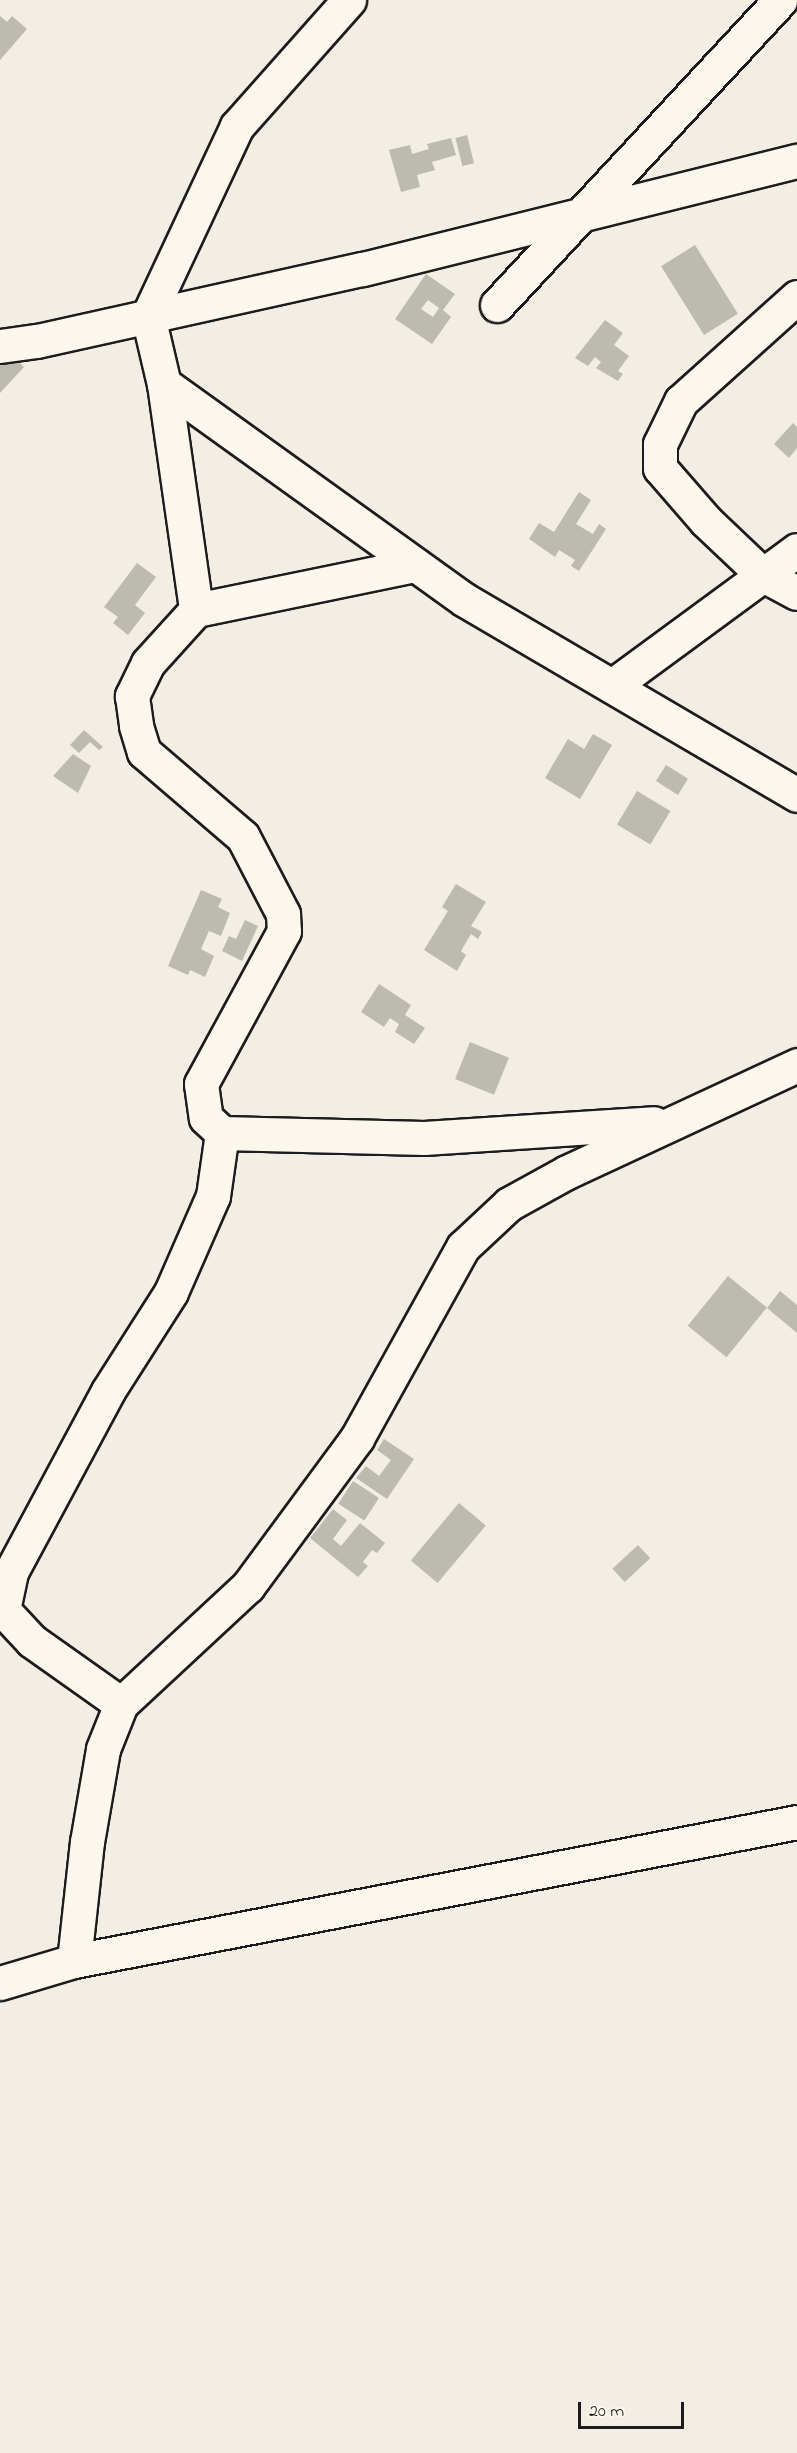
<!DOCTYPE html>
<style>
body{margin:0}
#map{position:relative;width:797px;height:2453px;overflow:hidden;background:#f2eee4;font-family:"Indie Flower",sans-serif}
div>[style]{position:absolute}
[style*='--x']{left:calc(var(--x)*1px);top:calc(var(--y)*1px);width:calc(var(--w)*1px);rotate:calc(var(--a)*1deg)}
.building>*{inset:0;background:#bdbab1;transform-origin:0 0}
.roads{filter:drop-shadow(2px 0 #1c1c1c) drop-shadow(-2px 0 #1c1c1c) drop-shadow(0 2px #1c1c1c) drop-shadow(0 -2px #1c1c1c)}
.minor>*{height:33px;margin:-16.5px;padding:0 16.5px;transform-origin:16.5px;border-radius:16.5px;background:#fbf7ec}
span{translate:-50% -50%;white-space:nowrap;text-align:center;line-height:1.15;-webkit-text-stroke:4.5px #fbf7ec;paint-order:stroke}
.scale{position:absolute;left:578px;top:2402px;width:106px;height:27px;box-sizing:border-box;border:3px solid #1c1c1c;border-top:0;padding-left:8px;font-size:18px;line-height:21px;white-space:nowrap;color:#1c1c1c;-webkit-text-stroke:4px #fbf7ec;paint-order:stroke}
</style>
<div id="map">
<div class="building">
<i style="clip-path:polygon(0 16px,7px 22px,12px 16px,27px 29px,0 60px)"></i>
<i style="left:467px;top:135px;width:29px;height:12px;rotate:76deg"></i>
<i style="clip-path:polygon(451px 138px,456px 155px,432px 162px,435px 170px,417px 175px,420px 187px,401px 192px,389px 150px,410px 145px,412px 154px,429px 149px,427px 144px)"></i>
<i style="left:695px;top:245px;width:81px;height:40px;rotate:58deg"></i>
<i style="clip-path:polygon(evenodd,426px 274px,455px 294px,443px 310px,451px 317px,432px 344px,395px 319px,426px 274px,428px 300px,439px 308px,433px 317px,421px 309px,428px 300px)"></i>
<i style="clip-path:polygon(605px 320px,623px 333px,614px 345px,629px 356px,618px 371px,623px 374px,618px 381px,596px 368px,601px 362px,595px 357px,588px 366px,575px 358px)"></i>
<i style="clip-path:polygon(9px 353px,24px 367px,0 393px,0 363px)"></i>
<i style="clip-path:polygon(793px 423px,797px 427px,797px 448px,789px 458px,774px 444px)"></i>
<i style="clip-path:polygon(579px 492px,591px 500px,576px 524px,593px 534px,599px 524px,606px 529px,579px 571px,571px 566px,575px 560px,559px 550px,555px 557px,529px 539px,539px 523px,554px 532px)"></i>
<i style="clip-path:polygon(137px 563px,156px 577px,135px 605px,145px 613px,128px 635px,113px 623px,118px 617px,104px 607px)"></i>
<i style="clip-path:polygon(84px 730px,103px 747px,99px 750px,90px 742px,79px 753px,70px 745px)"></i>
<i style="clip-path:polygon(593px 734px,612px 745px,580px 799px,545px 778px,568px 739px,584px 749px)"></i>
<i style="clip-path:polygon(73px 754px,91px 766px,78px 793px,53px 776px)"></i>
<i style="left:666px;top:765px;width:26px;height:19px;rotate:32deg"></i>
<i style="left:637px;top:791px;width:39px;height:39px;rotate:31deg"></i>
<i style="clip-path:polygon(456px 884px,486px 902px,471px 926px,482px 932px,478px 939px,471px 934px,461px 951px,466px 955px,457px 971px,424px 950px,448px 911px,442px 907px)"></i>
<i style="clip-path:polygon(201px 890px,222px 899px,218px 907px,230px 913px,221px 936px,209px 931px,201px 949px,214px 956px,205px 977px,190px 970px,188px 975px,168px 966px)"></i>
<i style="clip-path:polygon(245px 920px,258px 926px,242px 961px,222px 951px,229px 936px,236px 939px)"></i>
<i style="clip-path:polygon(379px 984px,411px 1005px,405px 1015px,425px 1028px,414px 1044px,395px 1032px,399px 1024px,390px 1018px,384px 1027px,361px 1012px)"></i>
<i style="left:470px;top:1042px;width:42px;height:40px;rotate:22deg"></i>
<i style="left:728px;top:1276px;width:50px;height:64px;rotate:39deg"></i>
<i style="clip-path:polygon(780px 1291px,797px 1305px,797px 1333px,767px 1308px)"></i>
<i style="clip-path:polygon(384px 1439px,414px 1459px,387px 1499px,356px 1478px,366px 1466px,379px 1476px,391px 1460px,377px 1450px)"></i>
<i style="left:353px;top:1481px;width:31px;height:27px;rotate:33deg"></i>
<i style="left:459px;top:1503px;width:35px;height:75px;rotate:40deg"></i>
<i style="clip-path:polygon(333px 1509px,347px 1520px,333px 1539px,341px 1546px,360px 1523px,385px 1543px,377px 1553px,372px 1550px,363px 1562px,368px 1566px,358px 1577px,310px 1538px)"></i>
<i style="left:638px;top:1545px;width:18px;height:35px;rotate:47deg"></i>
</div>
<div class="roads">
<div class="minor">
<i style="--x:349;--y:0;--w:169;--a:131.6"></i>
<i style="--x:237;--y:126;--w:210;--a:115.1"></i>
<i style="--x:148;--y:316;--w:70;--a:76.8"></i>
<i style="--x:164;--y:384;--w:370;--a:35.7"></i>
<i style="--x:465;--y:600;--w:385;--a:30.4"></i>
<i style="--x:797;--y:297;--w:156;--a:138.1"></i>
<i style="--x:681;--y:401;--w:48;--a:116"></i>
<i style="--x:660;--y:444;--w:24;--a:90"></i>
<i style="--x:660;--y:468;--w:70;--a:49"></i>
<i style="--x:706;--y:521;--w:79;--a:43.5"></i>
<i style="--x:763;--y:575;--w:42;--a:-36.3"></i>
<i style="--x:497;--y:305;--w:416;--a:-47.1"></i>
<i style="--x:0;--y:346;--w:37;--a:-8"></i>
<i style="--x:37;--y:341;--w:334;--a:-12.5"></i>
<i style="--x:363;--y:269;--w:447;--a:-14"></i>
<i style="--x:164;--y:384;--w:228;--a:81.9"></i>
<i style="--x:196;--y:610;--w:224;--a:-11.6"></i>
<i style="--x:196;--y:610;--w:72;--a:132.2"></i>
<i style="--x:148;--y:663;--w:37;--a:116"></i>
<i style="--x:132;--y:696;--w:30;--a:82"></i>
<i style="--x:136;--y:726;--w:27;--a:73"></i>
<i style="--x:144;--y:752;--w:130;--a:40.6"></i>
<i style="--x:243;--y:837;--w:87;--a:62.5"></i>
<i style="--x:283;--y:914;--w:17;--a:87"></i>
<i style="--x:284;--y:931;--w:174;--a:118.5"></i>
<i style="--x:201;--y:1084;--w:34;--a:82"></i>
<i style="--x:206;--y:1118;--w:22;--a:43"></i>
<i style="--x:222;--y:1133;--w:202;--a:1.4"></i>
<i style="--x:424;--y:1138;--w:230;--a:-3.7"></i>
<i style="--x:612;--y:686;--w:187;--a:-36.3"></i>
<i style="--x:763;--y:575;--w:38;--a:28"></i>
<i style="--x:121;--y:1704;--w:109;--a:-144.7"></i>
<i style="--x:32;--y:1641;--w:42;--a:-133.1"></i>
<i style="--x:3;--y:1610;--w:39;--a:-78"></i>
<i style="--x:11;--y:1572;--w:205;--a:-61.8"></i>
<i style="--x:108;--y:1391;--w:117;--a:-57.5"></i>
<i style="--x:171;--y:1292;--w:105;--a:-66.4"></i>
<i style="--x:213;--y:1196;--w:64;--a:-81.9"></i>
<i style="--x:74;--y:1961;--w:120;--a:-83.8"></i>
<i style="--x:87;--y:1842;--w:94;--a:-80.2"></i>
<i style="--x:103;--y:1749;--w:48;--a:-68.2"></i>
<i style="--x:121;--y:1704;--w:173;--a:-42.9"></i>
<i style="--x:248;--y:1586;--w:184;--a:-53.6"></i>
<i style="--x:357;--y:1438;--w:218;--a:-61"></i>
<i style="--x:463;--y:1247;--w:63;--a:-43.1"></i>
<i style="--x:509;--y:1204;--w:66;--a:-28.9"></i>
<i style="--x:567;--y:1172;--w:254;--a:-24.9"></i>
<i style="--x:0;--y:1983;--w:77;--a:-16.6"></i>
<i style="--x:74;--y:1961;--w:736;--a:-10.88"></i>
</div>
</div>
<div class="scale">20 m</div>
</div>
